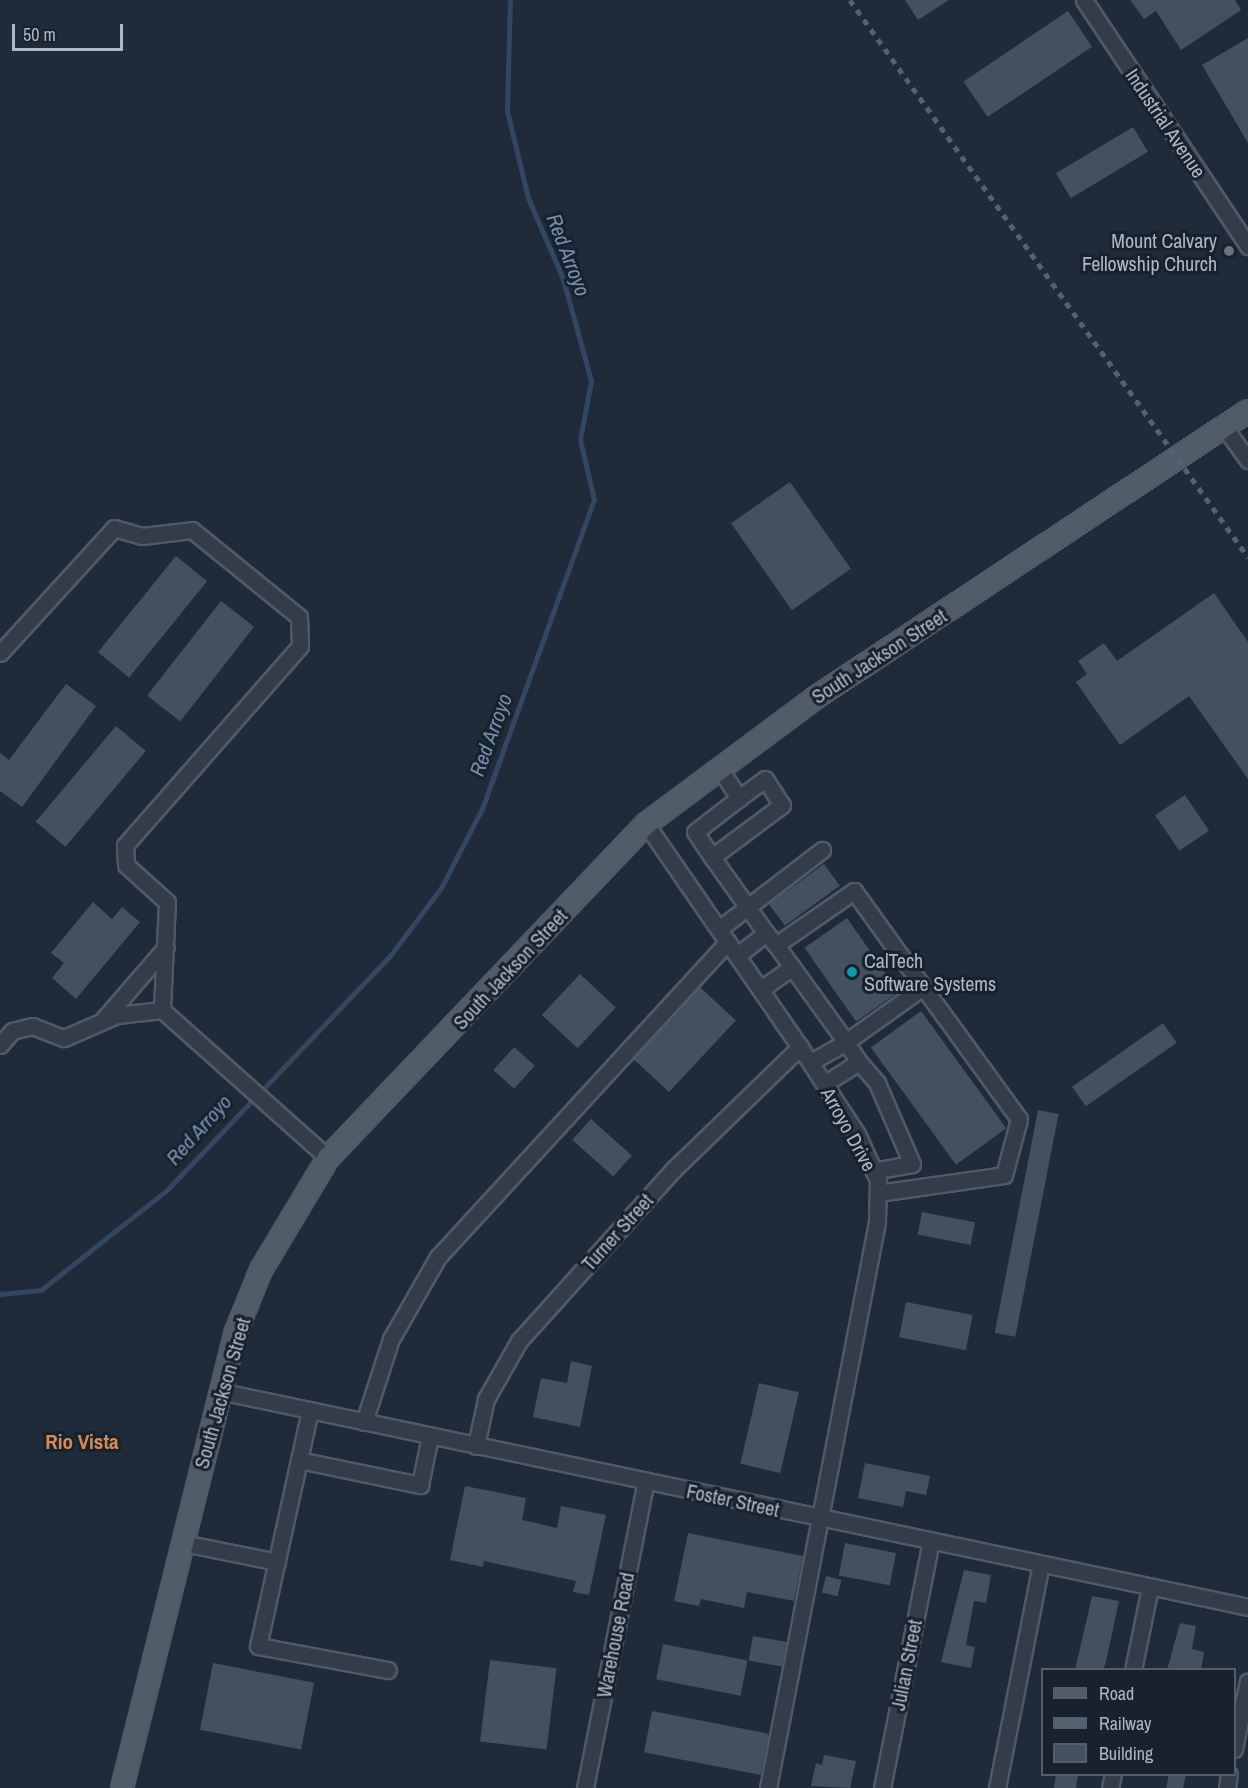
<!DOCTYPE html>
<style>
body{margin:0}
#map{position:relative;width:1248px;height:1788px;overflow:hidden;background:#1f2b38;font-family:"Archivo Narrow",sans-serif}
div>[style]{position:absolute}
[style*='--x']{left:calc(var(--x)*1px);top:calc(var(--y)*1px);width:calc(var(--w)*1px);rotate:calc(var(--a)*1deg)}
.stream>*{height:4.5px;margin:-2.25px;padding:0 2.25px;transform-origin:2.25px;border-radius:2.25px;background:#324761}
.building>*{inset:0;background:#425060;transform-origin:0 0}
.roads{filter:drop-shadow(2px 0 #505a66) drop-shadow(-2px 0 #505a66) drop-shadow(0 2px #505a66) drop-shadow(0 -2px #505a66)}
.minor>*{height:15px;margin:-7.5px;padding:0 7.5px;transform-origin:7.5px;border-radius:7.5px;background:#333d49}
.major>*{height:20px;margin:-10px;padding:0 10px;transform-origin:10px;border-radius:10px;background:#515c69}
.rail>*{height:4.5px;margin-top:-2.25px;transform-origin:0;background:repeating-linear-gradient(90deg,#546170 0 6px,transparent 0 12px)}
.dots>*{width:16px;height:16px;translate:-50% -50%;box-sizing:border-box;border:3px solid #18222d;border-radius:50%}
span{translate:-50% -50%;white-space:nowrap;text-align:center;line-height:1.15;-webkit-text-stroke:6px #18222d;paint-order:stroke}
.street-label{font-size:20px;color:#adb7c5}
.poi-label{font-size:20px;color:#adb7c5}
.right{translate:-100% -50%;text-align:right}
.left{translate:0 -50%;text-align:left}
.water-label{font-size:21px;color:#748faf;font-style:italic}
.neighbourhood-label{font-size:21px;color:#d78a56;font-weight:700}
.legend{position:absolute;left:1041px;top:1668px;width:195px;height:108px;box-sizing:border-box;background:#18222d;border:2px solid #545e6a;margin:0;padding:8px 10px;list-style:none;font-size:18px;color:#adb7c5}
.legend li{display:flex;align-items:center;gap:12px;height:30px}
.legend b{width:30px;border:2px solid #545e6a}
.scale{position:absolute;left:12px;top:24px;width:111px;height:27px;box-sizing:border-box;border:3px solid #adb7c5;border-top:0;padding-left:8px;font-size:18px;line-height:21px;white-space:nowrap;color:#adb7c5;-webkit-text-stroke:4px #18222d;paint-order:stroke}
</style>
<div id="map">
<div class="stream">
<i style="--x:0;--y:1294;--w:41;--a:-5.6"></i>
<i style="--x:41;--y:1290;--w:161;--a:-38.4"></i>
<i style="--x:167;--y:1190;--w:323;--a:-46.4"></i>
<i style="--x:390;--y:956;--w:85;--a:-53.1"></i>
<i style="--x:441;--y:888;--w:89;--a:-62.6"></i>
<i style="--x:482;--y:809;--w:329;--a:-70.1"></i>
<i style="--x:594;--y:500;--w:62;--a:-103.1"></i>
<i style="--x:580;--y:440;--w:60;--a:-79.4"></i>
<i style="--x:591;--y:381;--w:106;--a:-105.4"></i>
<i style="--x:563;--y:279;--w:88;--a:-113.4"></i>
<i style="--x:528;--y:198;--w:89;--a:-103.6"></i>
<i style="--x:507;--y:111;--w:111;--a:-88.5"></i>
</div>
<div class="building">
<i style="clip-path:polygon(905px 0,949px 0,918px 20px)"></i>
<i style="clip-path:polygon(1130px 0,1235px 0,1241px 10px,1181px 50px,1156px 11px,1144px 19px)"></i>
<i style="left:1068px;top:11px;width:43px;height:126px;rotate:56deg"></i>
<i style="clip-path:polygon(1248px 38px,1248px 143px,1202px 65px)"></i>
<i style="left:1133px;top:127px;width:29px;height:90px;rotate:59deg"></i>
<i style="left:790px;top:482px;width:106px;height:72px;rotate:55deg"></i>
<i style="left:176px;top:556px;width:40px;height:124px;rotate:39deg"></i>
<i style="clip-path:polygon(1214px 593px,1248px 642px,1248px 779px,1189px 696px,1120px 745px,1076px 682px,1087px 674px,1078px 661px,1104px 643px,1117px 661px)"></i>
<i style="left:221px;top:601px;width:42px;height:120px;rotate:38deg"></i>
<i style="clip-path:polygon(66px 684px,96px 706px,22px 807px,0 791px,0 753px,9px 760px)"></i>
<i style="left:116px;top:726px;width:39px;height:125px;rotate:40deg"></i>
<i style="left:1185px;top:795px;width:43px;height:36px;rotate:56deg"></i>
<i style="left:824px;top:864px;width:27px;height:68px;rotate:54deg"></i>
<i style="clip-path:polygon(93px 902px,112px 919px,122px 907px,140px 922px,76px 999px,52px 978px,64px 963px,51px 953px)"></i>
<i style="left:847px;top:918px;width:90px;height:52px;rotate:55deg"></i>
<i style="left:580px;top:974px;width:49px;height:56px;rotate:43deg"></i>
<i style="left:700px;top:987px;width:49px;height:98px;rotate:43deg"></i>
<i style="left:921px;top:1011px;width:145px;height:62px;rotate:54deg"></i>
<i style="left:1163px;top:1023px;width:24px;height:111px;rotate:55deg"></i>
<i style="left:514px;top:1047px;width:28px;height:31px;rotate:42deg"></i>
<i style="left:1038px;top:1110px;width:21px;height:227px;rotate:11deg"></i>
<i style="left:591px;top:1119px;width:55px;height:28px;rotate:42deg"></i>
<i style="left:922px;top:1212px;width:54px;height:23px;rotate:11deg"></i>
<i style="left:906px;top:1302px;width:68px;height:36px;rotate:11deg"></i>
<i style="clip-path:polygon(571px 1361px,592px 1366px,580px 1427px,533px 1417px,541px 1378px,567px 1383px)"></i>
<i style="left:759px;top:1383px;width:41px;height:83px;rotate:13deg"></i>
<i style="clip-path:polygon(865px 1463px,930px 1476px,926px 1495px,906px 1491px,903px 1507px,858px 1498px)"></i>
<i style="clip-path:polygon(465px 1486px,526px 1498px,522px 1520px,557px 1528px,561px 1506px,606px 1515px,589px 1595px,573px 1592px,576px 1581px,484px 1561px,483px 1567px,450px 1560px)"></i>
<i style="clip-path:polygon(688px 1533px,803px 1556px,794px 1601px,747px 1592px,744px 1608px,701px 1599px,699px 1606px,674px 1601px)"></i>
<i style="left:845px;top:1543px;width:52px;height:33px;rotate:11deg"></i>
<i style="clip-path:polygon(964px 1570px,991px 1575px,986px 1603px,974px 1601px,966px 1645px,975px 1647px,971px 1668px,941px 1662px)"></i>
<i style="left:826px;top:1576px;width:16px;height:17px;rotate:14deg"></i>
<i style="clip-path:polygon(1092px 1596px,1119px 1601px,1106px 1662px,1103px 1670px,1075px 1670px)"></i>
<i style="clip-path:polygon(1180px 1623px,1196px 1626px,1192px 1649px,1204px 1652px,1201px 1670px,1167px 1670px)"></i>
<i style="left:753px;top:1636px;width:34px;height:25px;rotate:10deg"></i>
<i style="left:663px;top:1644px;width:86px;height:36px;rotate:11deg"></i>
<i style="left:490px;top:1660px;width:67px;height:82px;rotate:7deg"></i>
<i style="left:213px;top:1663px;width:103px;height:68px;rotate:11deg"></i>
<i style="left:652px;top:1711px;width:119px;height:42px;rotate:11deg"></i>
<i style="clip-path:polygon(824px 1755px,856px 1761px,850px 1788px,811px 1786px,816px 1763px,822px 1765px)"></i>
<i style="clip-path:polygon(1056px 1774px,1078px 1774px,1076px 1788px,1054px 1788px)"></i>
<i style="clip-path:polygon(1169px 1774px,1186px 1774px,1183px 1788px,1166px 1788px)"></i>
</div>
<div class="roads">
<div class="minor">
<i style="--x:1084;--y:0;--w:296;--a:56.3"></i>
<i style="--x:1224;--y:427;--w:41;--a:54"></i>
<i style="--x:0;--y:653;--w:169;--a:-47.6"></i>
<i style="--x:114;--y:528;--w:29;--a:16"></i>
<i style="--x:142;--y:536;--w:50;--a:-6.8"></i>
<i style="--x:192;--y:530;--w:138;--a:39.1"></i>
<i style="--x:299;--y:617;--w:29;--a:88"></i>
<i style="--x:300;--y:646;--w:265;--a:131.3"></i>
<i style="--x:125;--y:845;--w:20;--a:87"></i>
<i style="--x:126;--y:865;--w:55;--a:42.1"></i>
<i style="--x:167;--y:902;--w:108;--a:92.7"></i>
<i style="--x:720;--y:769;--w:35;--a:57"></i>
<i style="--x:739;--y:798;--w:32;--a:-36"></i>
<i style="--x:765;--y:779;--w:31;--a:57"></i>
<i style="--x:782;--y:805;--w:87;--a:143.4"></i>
<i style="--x:712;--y:857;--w:30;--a:-124"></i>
<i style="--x:695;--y:832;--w:56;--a:-37.7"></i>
<i style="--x:646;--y:824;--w:271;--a:55.4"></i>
<i style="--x:800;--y:1047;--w:104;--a:56.8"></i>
<i style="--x:857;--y:1134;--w:51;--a:65.5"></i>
<i style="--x:878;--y:1180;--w:42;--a:91.4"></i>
<i style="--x:877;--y:1222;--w:576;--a:100.9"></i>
<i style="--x:712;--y:857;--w:93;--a:54.6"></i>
<i style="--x:766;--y:933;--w:37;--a:142"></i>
<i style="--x:719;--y:929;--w:130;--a:-37.5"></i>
<i style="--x:766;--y:933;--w:16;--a:50"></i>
<i style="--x:776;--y:945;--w:95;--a:-34.7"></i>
<i style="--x:854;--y:891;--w:118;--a:54.3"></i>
<i style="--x:923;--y:987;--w:95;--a:144.5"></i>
<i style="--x:846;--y:1042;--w:120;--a:-125.8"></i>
<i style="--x:761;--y:989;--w:38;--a:-35"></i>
<i style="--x:103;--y:1020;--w:96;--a:-49.2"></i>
<i style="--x:0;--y:1045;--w:18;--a:-49"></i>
<i style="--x:12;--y:1031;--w:21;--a:-14"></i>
<i style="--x:32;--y:1026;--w:34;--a:21"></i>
<i style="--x:64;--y:1038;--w:58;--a:-23.5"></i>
<i style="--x:117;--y:1015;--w:45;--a:-6.3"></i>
<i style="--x:162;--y:1010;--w:222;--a:41.7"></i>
<i style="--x:811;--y:1062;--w:40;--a:-29.7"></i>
<i style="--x:846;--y:1042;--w:24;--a:57"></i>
<i style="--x:824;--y:1084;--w:41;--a:-32.2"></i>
<i style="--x:859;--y:1062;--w:28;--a:49"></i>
<i style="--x:877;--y:1083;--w:88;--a:66.6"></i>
<i style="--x:912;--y:1164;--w:39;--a:170"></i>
<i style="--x:878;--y:1193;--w:127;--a:-8.1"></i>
<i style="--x:1004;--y:1175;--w:58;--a:-75"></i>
<i style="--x:1019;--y:1119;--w:163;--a:-126"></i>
<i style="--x:219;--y:1391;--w:1051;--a:11.85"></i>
<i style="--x:310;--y:1410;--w:51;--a:102.4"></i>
<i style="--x:299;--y:1460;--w:124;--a:11.7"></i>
<i style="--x:420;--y:1485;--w:50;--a:-78.5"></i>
<i style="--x:364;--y:1422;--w:87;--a:-72"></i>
<i style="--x:391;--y:1339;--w:95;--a:-60.2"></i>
<i style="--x:438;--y:1257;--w:428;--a:-47.4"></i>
<i style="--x:476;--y:1446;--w:48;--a:-78"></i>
<i style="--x:486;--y:1399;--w:67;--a:-60.4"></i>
<i style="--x:519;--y:1341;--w:230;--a:-48"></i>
<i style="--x:673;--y:1170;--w:177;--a:-44.1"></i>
<i style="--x:299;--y:1460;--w:190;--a:102.4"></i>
<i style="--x:258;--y:1646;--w:132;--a:10.5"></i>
<i style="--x:183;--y:1543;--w:96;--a:11.4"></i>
<i style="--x:1133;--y:1670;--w:85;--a:-78.4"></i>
<i style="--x:1234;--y:1749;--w:69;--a:-78.4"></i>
<i style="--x:585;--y:1788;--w:313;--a:-78.8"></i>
<i style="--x:882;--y:1788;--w:252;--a:-78.8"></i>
<i style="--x:997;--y:1788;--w:228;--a:-78.9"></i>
<i style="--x:1110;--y:1788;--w:14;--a:-78"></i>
<i style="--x:1227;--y:1788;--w:14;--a:-82"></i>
</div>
<div class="major">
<i style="--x:122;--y:1788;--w:468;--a:-76"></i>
<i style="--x:235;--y:1334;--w:69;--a:-67.9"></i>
<i style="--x:261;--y:1270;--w:131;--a:-59.1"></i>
<i style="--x:328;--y:1158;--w:461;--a:-46.4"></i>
<i style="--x:646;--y:824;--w:211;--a:-36.7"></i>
<i style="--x:815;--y:698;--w:519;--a:-33.54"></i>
</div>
</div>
<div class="rail">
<i style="--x:850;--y:0;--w:685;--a:54.45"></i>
</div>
<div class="dots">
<i style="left:1229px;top:251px;background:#6b7280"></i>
<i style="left:852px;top:972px;background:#0f9aa8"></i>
</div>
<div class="street-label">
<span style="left:1166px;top:123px;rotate:56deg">Industrial Avenue</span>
<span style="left:879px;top:656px;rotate:-33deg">South Jackson Street</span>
<span style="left:510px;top:969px;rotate:-47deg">South Jackson Street</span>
<span style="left:849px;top:1129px;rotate:61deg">Arroyo Drive</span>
<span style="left:617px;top:1232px;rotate:-48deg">Turner Street</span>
<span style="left:222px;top:1393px;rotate:-74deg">South Jackson Street</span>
<span style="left:733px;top:1500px;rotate:12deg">Foster Street</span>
<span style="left:615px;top:1635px;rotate:-79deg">Warehouse Road</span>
<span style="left:906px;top:1665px;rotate:-79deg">Julian Street</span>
</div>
<div class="poi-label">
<span class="right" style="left:1217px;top:252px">Mount Calvary<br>Fellowship Church</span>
<span class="left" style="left:864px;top:972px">CalTech<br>Software Systems</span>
</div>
<div class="water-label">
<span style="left:568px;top:255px;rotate:69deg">Red Arroyo</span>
<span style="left:491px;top:735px;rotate:-70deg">Red Arroyo</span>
<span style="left:199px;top:1130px;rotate:-48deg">Red Arroyo</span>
</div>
<div class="neighbourhood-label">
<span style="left:82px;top:1442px">Rio Vista</span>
</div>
<ul class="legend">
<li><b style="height:8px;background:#515c69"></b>Road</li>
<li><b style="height:8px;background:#546170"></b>Railway</li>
<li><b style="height:16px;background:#425060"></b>Building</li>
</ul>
<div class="scale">50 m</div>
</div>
